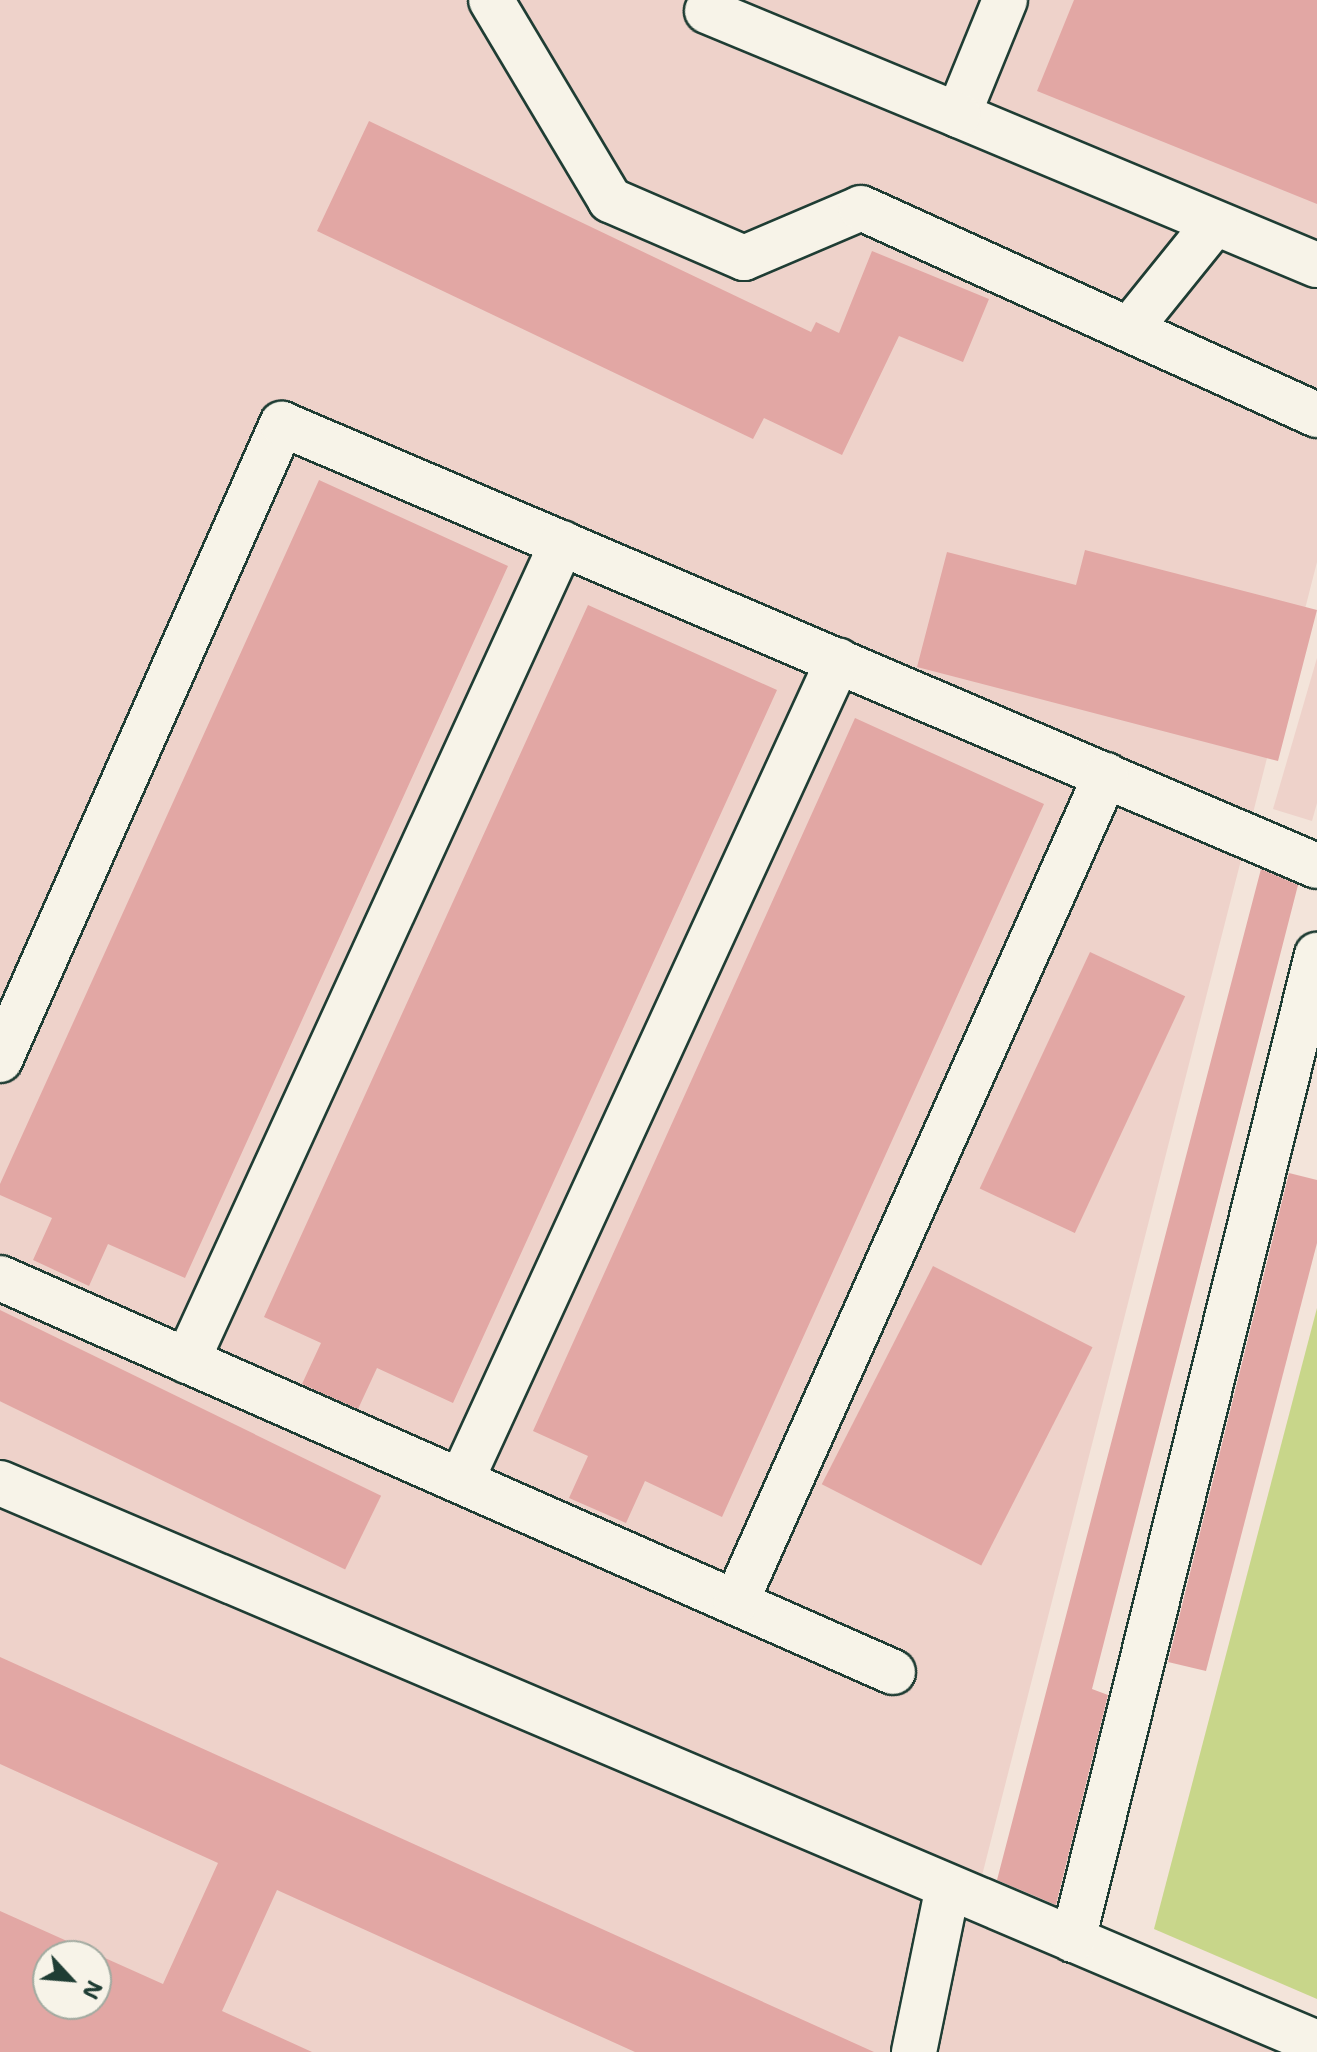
<!DOCTYPE html>
<style>
body{margin:0}
#map{position:relative;width:1317px;height:2052px;overflow:hidden;background:#f3e4da;font-family:"Shantell Sans",sans-serif}
div>[style]{position:absolute}
[style*='--x']{left:calc(var(--x)*1px);top:calc(var(--y)*1px);width:calc(var(--w)*1px);rotate:calc(var(--a)*1deg)}
.built>*{inset:0;background:#eed2ca}
.green>*{inset:0;background:#c8d68a}
.building>*{inset:0;background:#e2a7a4;transform-origin:0 0}
.roads{filter:drop-shadow(2px 0 #1f3d34) drop-shadow(-2px 0 #1f3d34) drop-shadow(0 2px #1f3d34) drop-shadow(0 -2px #1f3d34)}
.minor>*{height:44px;margin:-22px;padding:0 22px;transform-origin:22px;border-radius:22px;background:#f7f3e8}
span{translate:-50% -50%;white-space:nowrap;text-align:center;line-height:1.15;-webkit-text-stroke:7px #f7f3e8;paint-order:stroke}
.north{position:absolute;left:32px;top:1940px;width:80px;height:80px;box-sizing:border-box;background:#f7f3e8;border:2px solid #a1aaa0;border-radius:50%;rotate:116deg;font-size:22px;font-weight:700;line-height:32px;text-align:center;color:#1f3d34}
.north::after{content:'';display:block;margin:auto;width:28px;height:36px;background:#1f3d34;clip-path:polygon(50% 0,100% 100%,50% 72%,0 100%)}
</style>
<div id="map">
<div class="built">
<i style="clip-path:polygon(evenodd,0 0,1317px 0,1317px 562px,974px 1907px,1317px 2052px,0 2052px,0 0,48px 1956px,96px 1956px,96px 2004px,48px 2004px,48px 1956px)"></i>
<i style="clip-path:polygon(1317px 658px,1317px 803px,1312px 821px,1273px 809px)"></i>
</div>
<div class="green">
<i style="clip-path:polygon(1317px 1308px,1317px 1999px,1154px 1929px)"></i>
</div>
<div class="building">
<i style="clip-path:polygon(1074px 0,1317px 0,1317px 204px,1037px 91px)"></i>
<i style="clip-path:polygon(369px 121px,811px 332px,816px 322px,839px 333px,872px 251px,989px 299px,963px 362px,899px 336px,842px 455px,764px 418px,753px 439px,317px 231px)"></i>
<i style="clip-path:polygon(319px 480px,508px 566px,185px 1278px,108px 1244px,89px 1286px,33px 1260px,52px 1218px,0 1195px,0 1184px)"></i>
<i style="clip-path:polygon(1085px 550px,1317px 610px,1278px 761px,917px 667px,947px 552px,1076px 585px)"></i>
<i style="clip-path:polygon(588px 605px,777px 690px,453px 1403px,377px 1368px,358px 1409px,302px 1384px,321px 1343px,264px 1317px)"></i>
<i style="clip-path:polygon(855px 718px,1044px 804px,722px 1517px,645px 1481px,626px 1523px,569px 1498px,588px 1456px,533px 1431px)"></i>
<i style="clip-path:polygon(1261px 869px,1298px 885px,1092px 1689px,1108px 1695px,1056px 1905px,997px 1880px)"></i>
<i style="left:1090px;top:952px;width:105px;height:261px;rotate:25deg"></i>
<i style="clip-path:polygon(1289px 1173px,1317px 1180px,1317px 1243px,1206px 1671px,1168px 1662px)"></i>
<i style="left:933px;top:1266px;width:179px;height:245px;rotate:27deg"></i>
<i style="left:0;top:1310px;width:424px;height:82px;rotate:26deg"></i>
<i style="clip-path:polygon(evenodd,0 1657px,874px 2052px,635px 2052px,277px 1890px,222px 2011px,312px 2052px,0 2052px,0 1911px,163px 1984px,218px 1863px,0 1764px,0 1657px,48px 1956px,96px 1956px,96px 2004px,48px 2004px,48px 1956px)"></i>
</div>
<div class="roads">
<div class="minor">
<i style="--x:491;--y:0;--w:233;--a:59.2"></i>
<i style="--x:610;--y:200;--w:146;--a:23.4"></i>
<i style="--x:744;--y:258;--w:127;--a:-23.1"></i>
<i style="--x:861;--y:208;--w:501;--a:24.42"></i>
<i style="--x:1005;--y:0;--w:124;--a:112.2"></i>
<i style="--x:958;--y:115;--w:389;--a:22.7"></i>
<i style="--x:707;--y:11;--w:272;--a:22.5"></i>
<i style="--x:1132;--y:326;--w:132;--a:-51.1"></i>
<i style="--x:0;--y:1060;--w:696;--a:-66.09"></i>
<i style="--x:282;--y:424;--w:1125;--a:23.13"></i>
<i style="--x:0;--y:1278;--w:976;--a:23.81"></i>
<i style="--x:187;--y:1361;--w:900;--a:-65.37"></i>
<i style="--x:461;--y:1481;--w:903;--a:-65.31"></i>
<i style="--x:0;--y:1483;--w:1431;--a:23.04"></i>
<i style="--x:736;--y:1602;--w:906;--a:-65.9"></i>
<i style="--x:1073;--y:1940;--w:1015;--a:-76.09"></i>
<i style="--x:914;--y:2052;--w:168;--a:-78.4"></i>
</div>
</div>
<div class="north">N</div>
</div>
